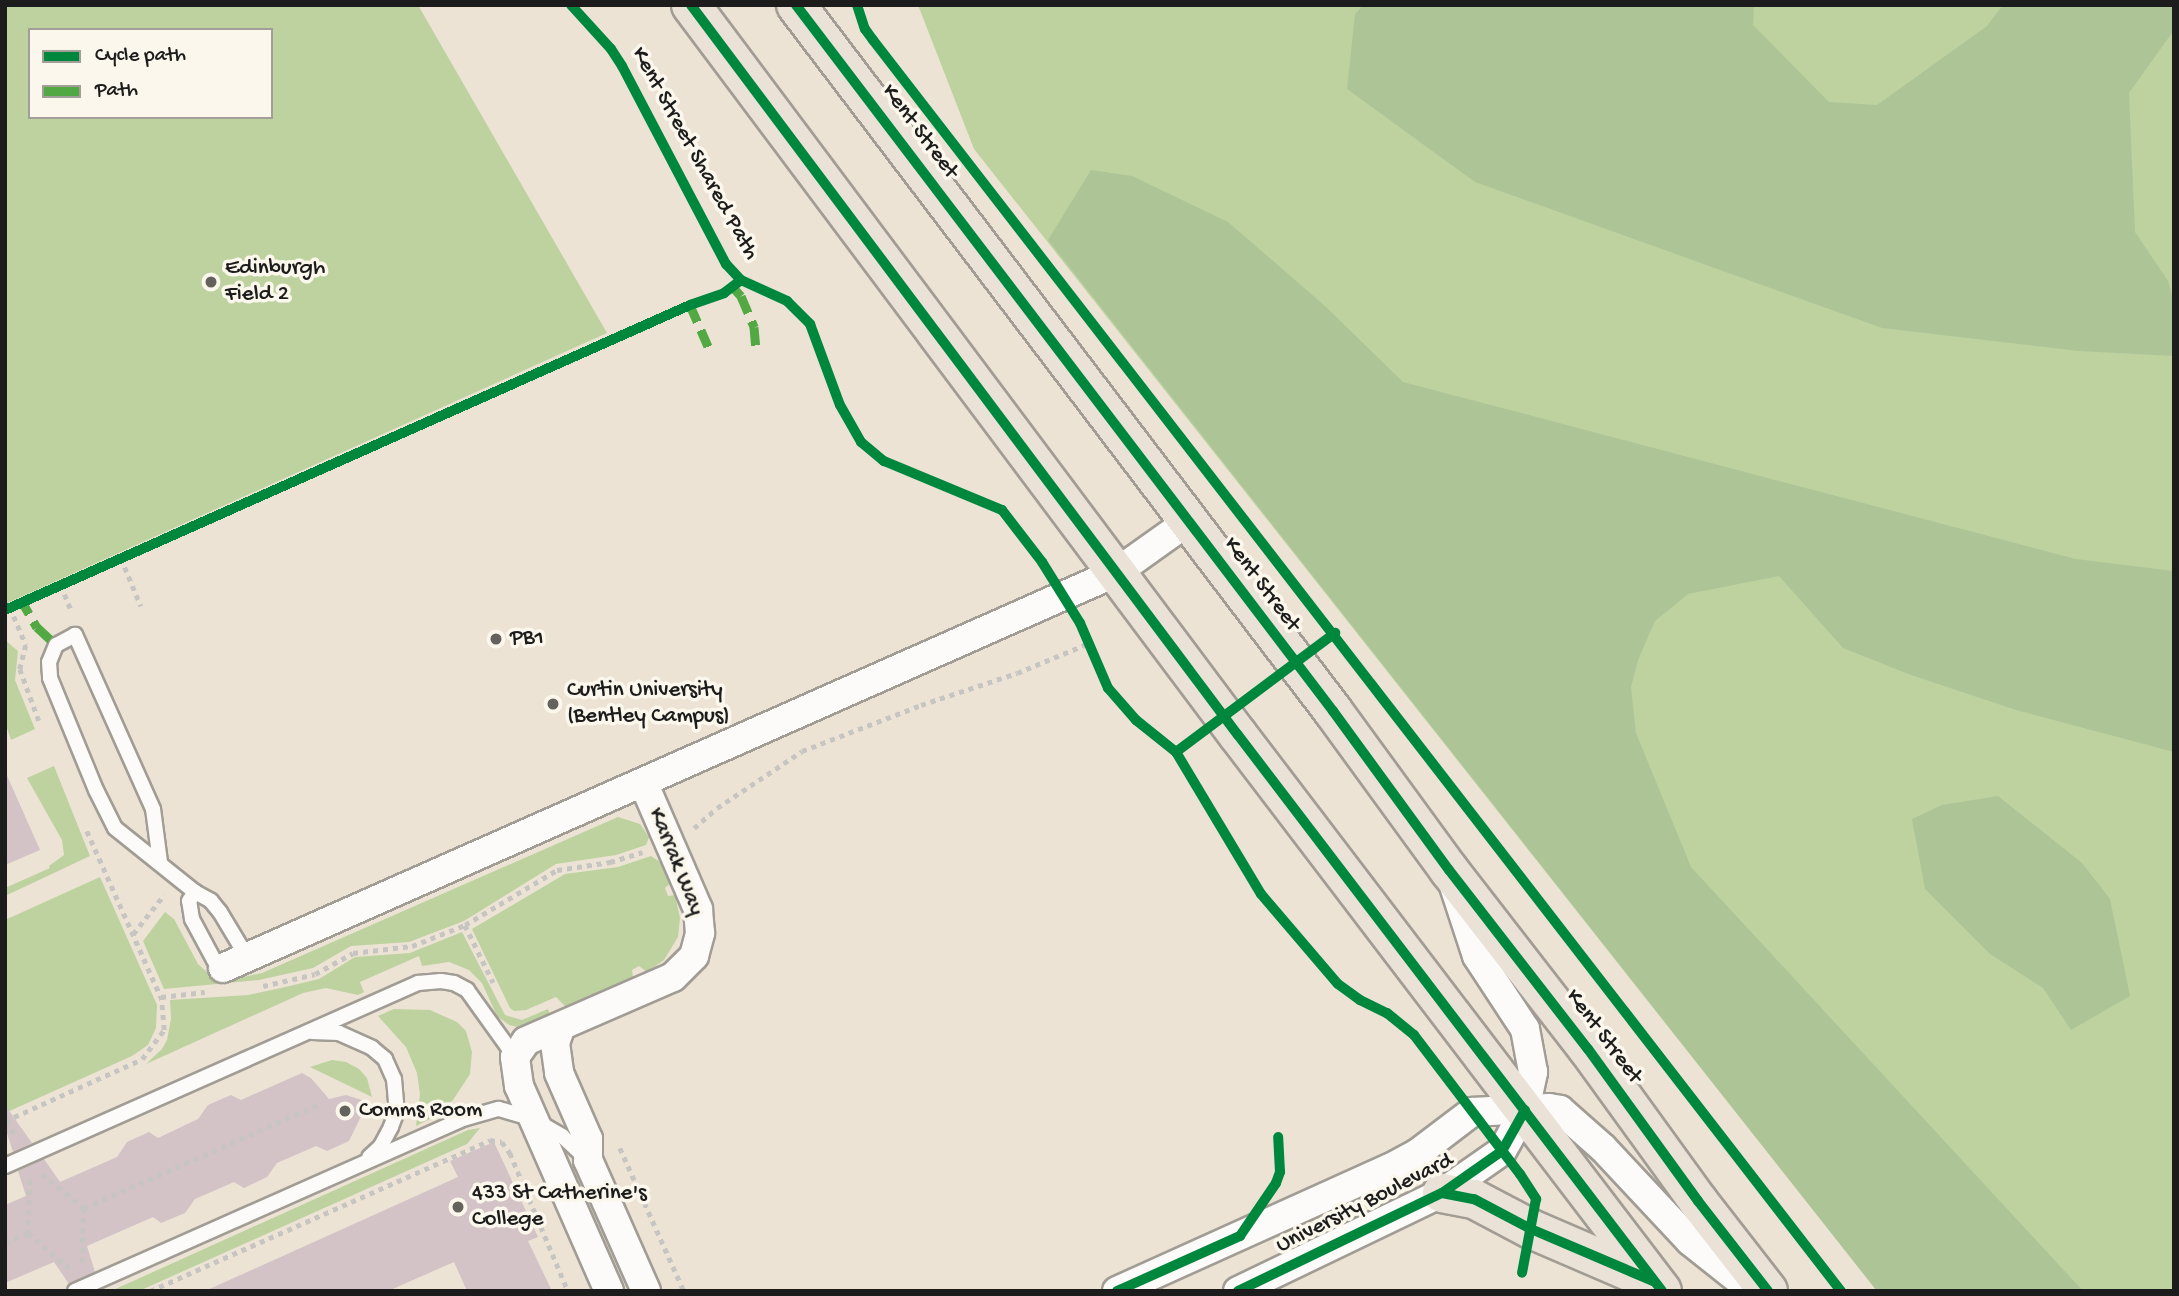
<!DOCTYPE html>
<style>
body{margin:0}
#map{position:relative;width:2179px;height:1296px;overflow:hidden;background:#ece3d5;font-family:"Gochi Hand",sans-serif}
div>[style]{position:absolute}
[style*='--x']{left:calc(var(--x)*1px);top:calc(var(--y)*1px);width:calc(var(--w)*1px);rotate:calc(var(--a)*1deg)}
.green>*{inset:0;background:#bdd29f}
.forest>*{inset:0;background:#adc497}
.building>*{inset:0;background:#d3c2c6}
.path>*{height:4.5px;margin-top:-2.25px;transform-origin:0;background:repeating-linear-gradient(90deg,#c7c5c2 0 5px,transparent 0 10px)}
.roads{filter:drop-shadow(2px 0 #a19c94) drop-shadow(-2px 0 #a19c94) drop-shadow(0 2px #a19c94) drop-shadow(0 -2px #a19c94)}
.service>*{height:14px;margin:-7px;padding:0 7px;transform-origin:7px;border-radius:7px;background:#fcfbf9}
.minor>*{height:28px;margin:-14px;padding:0 14px;transform-origin:14px;border-radius:14px;background:#fcfbf9}
.primary>*{height:38px;margin:-19px;padding:0 19px;transform-origin:19px;border-radius:19px;background:#ebe2d7}
.quiet>*{height:9px;margin-top:-4.5px;transform-origin:0;background:repeating-linear-gradient(90deg,#52a943 0 18px,transparent 0 27px)}
.cycleway>*{height:10px;margin:-5px;padding:0 5px;transform-origin:5px;border-radius:5px;background:#00873e}
.dots>*{width:19px;height:19px;translate:-50% -50%;box-sizing:border-box;border:4px solid #fbf7ec;border-radius:50%}
span{translate:-50% -50%;white-space:nowrap;text-align:center;line-height:1.15;-webkit-text-stroke:7px #fbf7ec;paint-order:stroke}
.street-label{font-size:23px;color:#1c1c1c}
.poi-label{font-size:23px;color:#1c1c1c}
.left{translate:0 -50%;text-align:left}
.frame{position:absolute;inset:0;border:7px solid #1c1c1c;pointer-events:none}
.legend{position:absolute;left:28px;top:28px;width:245px;height:91px;box-sizing:border-box;background:#fbf7ec;border:2px solid #a29f99;margin:0;padding:9px 12px;list-style:none;font-size:21px;color:#1c1c1c}
.legend li{display:flex;align-items:center;gap:14px;height:35px}
.legend b{width:35px;border:2px solid #a29f99}
</style>
<div id="map">
<div class="green">
<i style="clip-path:polygon(evenodd,5px 5px,418px 5px,607px 333px,5px 604px,5px 5px,30px 30px,271px 30px,271px 117px,30px 117px,30px 30px)"></i>
<i style="clip-path:polygon(918px 5px,2174px 5px,2174px 1291px,1877px 1291px,974px 149px)"></i>
<i style="clip-path:polygon(5px 640px,18px 651px,15px 680px,35px 729px,11px 740px,5px 722px)"></i>
<i style="clip-path:polygon(54px 766px,90px 856px,5px 896px,5px 888px,50px 868px,49px 866px,64px 855px,62px 840px,27px 778px)"></i>
<i style="clip-path:polygon(618px 817px,640px 824px,649px 837px,646px 845px,616px 855px,556px 864px,464px 921px,409px 942px,351px 946px,313px 968px,259px 980px,164px 989px,143px 941px,165px 912px,174px 919px,198px 964px,208px 973px,229px 980px,262px 973px)"></i>
<i style="clip-path:polygon(651px 856px,660px 862px,670px 884px,665px 888px,668px 896px,675px 895px,680px 918px,678px 937px,664px 960px,647px 972px,639px 966px,632px 970px,633px 978px,567px 1008px,556px 997px,526px 1010px,514px 1011px,510px 1008px,472px 929px,565px 874px,618px 867px)"></i>
<i style="clip-path:polygon(100px 877px,157px 1005px,156px 1028px,148px 1045px,132px 1056px,5px 1113px,5px 920px)"></i>
<i style="clip-path:polygon(462px 932px,505px 1015px,522px 1020px,548px 1009px,550px 1015px,517px 1027px,509px 1025px,497px 1016px,482px 983px,469px 970px,449px 962px,422px 966px,419px 956px,360px 982px,364px 992px,358px 995px,326px 988px,303px 993px,146px 1064px,162px 1049px,167px 1040px,171px 1019px,170px 1000px,248px 995px,281px 988px,319px 979px,355px 957px,410px 953px)"></i>
<i style="clip-path:polygon(394px 1009px,430px 1010px,457px 1022px,466px 1031px,472px 1052px,470px 1074px,453px 1100px,428px 1120px,416px 1126px,420px 1094px,417px 1073px,406px 1047px,378px 1016px)"></i>
<i style="clip-path:polygon(332px 1060px,346px 1062px,359px 1069px,367px 1078px,372px 1097px,310px 1067px)"></i>
<i style="clip-path:polygon(480px 1128px,467px 1144px,139px 1291px,111px 1291px,468px 1130px)"></i>
</div>
<div class="forest">
<i style="clip-path:polygon(1363px 5px,1754px 5px,1753px 25px,1829px 102px,1877px 105px,1987px 26px,2003px 5px,2174px 5px,2174px 30px,2129px 93px,2135px 232px,2168px 281px,2174px 301px,2174px 356px,2079px 351px,1882px 328px,1475px 182px,1347px 89px,1355px 14px)"></i>
<i style="clip-path:polygon(1091px 170px,1132px 176px,1228px 222px,1325px 306px,1403px 382px,2076px 559px,2174px 571px,2174px 752px,2016px 710px,1911px 675px,1843px 648px,1779px 576px,1688px 594px,1655px 621px,1638px 660px,1631px 687px,1636px 733px,1691px 867px,2083px 1291px,1877px 1291px,1048px 240px)"></i>
<i style="clip-path:polygon(1998px 796px,2082px 863px,2110px 899px,2130px 996px,2071px 1030px,2043px 988px,1990px 954px,1925px 889px,1912px 819px,1942px 805px)"></i>
</div>
<div class="building">
<i style="clip-path:polygon(5px 771px,40px 850px,5px 865px)"></i>
<i style="clip-path:polygon(302px 1073px,311px 1078px,329px 1099px,346px 1095px,368px 1102px,349px 1141px,327px 1151px,316px 1146px,277px 1163px,267px 1177px,244px 1188px,234px 1182px,195px 1199px,185px 1213px,161px 1223px,153px 1217px,87px 1246px,95px 1272px,69px 1284px,54px 1262px,5px 1283px,5px 1205px,26px 1196px,18px 1171px,44px 1159px,60px 1182px,117px 1157px,127px 1142px,149px 1132px,158px 1138px,198px 1119px,208px 1105px,231px 1095px,241px 1100px)"></i>
<i style="clip-path:polygon(5px 1105px,32px 1143px,13px 1152px,5px 1127px)"></i>
<i style="clip-path:polygon(494px 1142px,538px 1237px,528px 1241px,552px 1291px,467px 1291px,454px 1262px,388px 1291px,205px 1291px,458px 1177px,450px 1161px)"></i>
</div>
<div class="path">
<i style="--x:121;--y:558;--w:52;--a:67.4"></i>
<i style="--x:61;--y:585;--w:29;--a:68"></i>
<i style="--x:10;--y:607;--w:41;--a:67.2"></i>
<i style="--x:26;--y:645;--w:25;--a:104"></i>
<i style="--x:20;--y:669;--w:55;--a:69.9"></i>
<i style="--x:694;--y:828;--w:30;--a:-41"></i>
<i style="--x:717;--y:808;--w:102;--a:-33.8"></i>
<i style="--x:802;--y:751;--w:128;--a:-21.1"></i>
<i style="--x:921;--y:705;--w:101;--a:-18.4"></i>
<i style="--x:1017;--y:673;--w:76;--a:-22.5"></i>
<i style="--x:87;--y:831;--w:182;--a:66"></i>
<i style="--x:465;--y:925;--w:64;--a:63.8"></i>
<i style="--x:133;--y:934;--w:50;--a:-51.5"></i>
<i style="--x:263;--y:986;--w:53;--a:-13"></i>
<i style="--x:315;--y:974;--w:43;--a:-28.9"></i>
<i style="--x:353;--y:953;--w:59;--a:-6.8"></i>
<i style="--x:412;--y:946;--w:57;--a:-21.6"></i>
<i style="--x:465;--y:925;--w:107;--a:-30.9"></i>
<i style="--x:557;--y:870;--w:54;--a:-8.6"></i>
<i style="--x:610;--y:862;--w:34;--a:-17"></i>
<i style="--x:7;--y:1120;--w:18;--a:63"></i>
<i style="--x:5;--y:1121;--w:150;--a:-24.3"></i>
<i style="--x:142;--y:1059;--w:36;--a:-53"></i>
<i style="--x:164;--y:1030;--w:33;--a:-95"></i>
<i style="--x:161;--y:997;--w:44;--a:-6.5"></i>
<i style="--x:620;--y:1148;--w:157;--a:65.9"></i>
<i style="--x:42;--y:1174;--w:54;--a:39"></i>
<i style="--x:84;--y:1208;--w:56;--a:92"></i>
<i style="--x:30;--y:1180;--w:53;--a:92.2"></i>
<i style="--x:28;--y:1233;--w:54;--a:40.5"></i>
<i style="--x:84;--y:1208;--w:260;--a:-23.8"></i>
<i style="--x:5;--y:1243;--w:25;--a:-23"></i>
<i style="--x:150;--y:1291;--w:372;--a:-23.9"></i>
<i style="--x:490;--y:1140;--w:12;--a:9"></i>
<i style="--x:502;--y:1142;--w:14;--a:54"></i>
<i style="--x:510;--y:1153;--w:150;--a:67.2"></i>
</div>
<div class="roads">
<div class="service">
<i style="--x:160;--y:862;--w:53;--a:-97.5"></i>
<i style="--x:153;--y:809;--w:191;--a:-114.1"></i>
<i style="--x:75;--y:635;--w:21;--a:152"></i>
<i style="--x:56;--y:645;--w:18;--a:112"></i>
<i style="--x:49;--y:662;--w:16;--a:86"></i>
<i style="--x:50;--y:678;--w:121;--a:67.7"></i>
<i style="--x:96;--y:790;--w:42;--a:63.4"></i>
<i style="--x:115;--y:828;--w:102;--a:38.7"></i>
<i style="--x:223;--y:968;--w:12;--a:-138"></i>
<i style="--x:214;--y:960;--w:47;--a:-118.2"></i>
<i style="--x:192;--y:919;--w:18;--a:-99"></i>
<i style="--x:189;--y:901;--w:11;--a:-56"></i>
<i style="--x:195;--y:892;--w:18;--a:29"></i>
<i style="--x:211;--y:901;--w:14;--a:51"></i>
<i style="--x:220;--y:912;--w:52;--a:59"></i>
<i style="--x:312;--y:1032;--w:27;--a:2"></i>
<i style="--x:339;--y:1033;--w:36;--a:24"></i>
<i style="--x:372;--y:1048;--w:17;--a:40"></i>
<i style="--x:385;--y:1059;--w:22;--a:66"></i>
<i style="--x:394;--y:1079;--w:32;--a:85"></i>
<i style="--x:397;--y:1111;--w:17;--a:111"></i>
<i style="--x:391;--y:1127;--w:21;--a:118"></i>
<i style="--x:381;--y:1146;--w:16;--a:137"></i>
<i style="--x:5;--y:1166;--w:452;--a:-23.9"></i>
<i style="--x:418;--y:983;--w:23;--a:-5"></i>
<i style="--x:441;--y:981;--w:13;--a:9"></i>
<i style="--x:454;--y:983;--w:15;--a:28"></i>
<i style="--x:467;--y:990;--w:82;--a:54.4"></i>
<i style="--x:75;--y:1291;--w:424;--a:-23.9"></i>
<i style="--x:463;--y:1119;--w:37;--a:-16"></i>
<i style="--x:499;--y:1109;--w:35;--a:16"></i>
<i style="--x:533;--y:1119;--w:34;--a:30"></i>
<i style="--x:562;--y:1136;--w:35;--a:43"></i>
</div>
<div class="minor">
<i style="--x:223;--y:968;--w:978;--a:-23.89"></i>
<i style="--x:1117;--y:572;--w:86;--a:-35.5"></i>
<i style="--x:560;--y:1029;--w:15;--a:110"></i>
<i style="--x:555;--y:1043;--w:30;--a:82"></i>
<i style="--x:559;--y:1073;--w:72;--a:66.3"></i>
<i style="--x:588;--y:1139;--w:21;--a:90"></i>
<i style="--x:588;--y:1160;--w:143;--a:66.1"></i>
<i style="--x:609;--y:1291;--w:224;--a:-113.7"></i>
<i style="--x:519;--y:1086;--w:29;--a:-98"></i>
<i style="--x:515;--y:1057;--w:19;--a:-55"></i>
<i style="--x:526;--y:1041;--w:160;--a:-23.5"></i>
<i style="--x:673;--y:977;--w:30;--a:-45"></i>
<i style="--x:694;--y:956;--w:24;--a:-75"></i>
<i style="--x:700;--y:933;--w:24;--a:-95"></i>
<i style="--x:698;--y:909;--w:138;--a:-113.4"></i>
<i style="--x:1117;--y:1291;--w:299;--a:-24.3"></i>
<i style="--x:1390;--y:1168;--w:32;--a:-28"></i>
<i style="--x:1418;--y:1153;--w:68;--a:-37.2"></i>
<i style="--x:1472;--y:1112;--w:77;--a:-3"></i>
<i style="--x:1549;--y:1108;--w:11;--a:10"></i>
<i style="--x:1560;--y:1110;--w:57;--a:41.5"></i>
<i style="--x:1603;--y:1148;--w:127;--a:46.9"></i>
<i style="--x:1690;--y:1241;--w:80;--a:38.4"></i>
<i style="--x:1238;--y:1291;--w:226;--a:-25.7"></i>
<i style="--x:1442;--y:1193;--w:73;--a:-35"></i>
<i style="--x:1502;--y:1151;--w:47;--a:-60.7"></i>
<i style="--x:1525;--y:1110;--w:39;--a:-78"></i>
<i style="--x:1533;--y:1072;--w:44;--a:-100.5"></i>
<i style="--x:1525;--y:1029;--w:87;--a:-123.3"></i>
<i style="--x:1477;--y:956;--w:74;--a:-108.2"></i>
</div>
<div class="primary">
<i style="--x:691;--y:5;--w:912;--a:53.16"></i>
<i style="--x:1238;--y:735;--w:699;--a:52.67"></i>
<i style="--x:796;--y:5;--w:887;--a:52.74"></i>
<i style="--x:1333;--y:711;--w:197;--a:53.9"></i>
<i style="--x:1449;--y:870;--w:227;--a:52.2"></i>
<i style="--x:1588;--y:1049;--w:188;--a:54.1"></i>
<i style="--x:1698;--y:1201;--w:114;--a:52.1"></i>
<i style="--x:1442;--y:1193;--w:33;--a:11"></i>
<i style="--x:1474;--y:1199;--w:64;--a:27.8"></i>
<i style="--x:1531;--y:1229;--w:134;--a:23.3"></i>
</div>
</div>
<div class="quiet">
<i style="--x:733;--y:287;--w:12;--a:48"></i>
<i style="--x:741;--y:296;--w:34;--a:67"></i>
<i style="--x:754;--y:327;--w:24;--a:85"></i>
<i style="--x:690;--y:305;--w:52;--a:66.4"></i>
<i style="--x:20;--y:598;--w:34;--a:60"></i>
<i style="--x:37;--y:627;--w:26;--a:43"></i>
</div>
<div class="cycleway">
<i style="--x:571;--y:5;--w:59;--a:47.7"></i>
<i style="--x:611;--y:49;--w:20;--a:57"></i>
<i style="--x:622;--y:66;--w:224;--a:62.3"></i>
<i style="--x:726;--y:264;--w:22;--a:47"></i>
<i style="--x:741;--y:280;--w:51;--a:24.5"></i>
<i style="--x:787;--y:301;--w:33;--a:45"></i>
<i style="--x:810;--y:324;--w:86;--a:69.7"></i>
<i style="--x:840;--y:405;--w:43;--a:60.4"></i>
<i style="--x:861;--y:442;--w:30;--a:40"></i>
<i style="--x:884;--y:461;--w:128;--a:22.6"></i>
<i style="--x:1002;--y:510;--w:66;--a:52.4"></i>
<i style="--x:1042;--y:562;--w:72;--a:58.1"></i>
<i style="--x:1080;--y:623;--w:71;--a:66.7"></i>
<i style="--x:1108;--y:688;--w:43;--a:48.8"></i>
<i style="--x:1136;--y:720;--w:51;--a:38.7"></i>
<i style="--x:1176;--y:752;--w:165;--a:59.1"></i>
<i style="--x:1261;--y:894;--w:118;--a:49.5"></i>
<i style="--x:1338;--y:984;--w:27;--a:36"></i>
<i style="--x:1360;--y:1000;--w:30;--a:26"></i>
<i style="--x:1387;--y:1013;--w:35;--a:39"></i>
<i style="--x:1414;--y:1035;--w:175;--a:52.7"></i>
<i style="--x:1520;--y:1174;--w:30;--a:57"></i>
<i style="--x:1536;--y:1199;--w:75;--a:100.7"></i>
<i style="--x:691;--y:5;--w:912;--a:53.16"></i>
<i style="--x:1238;--y:735;--w:699;--a:52.67"></i>
<i style="--x:796;--y:5;--w:887;--a:52.74"></i>
<i style="--x:1333;--y:711;--w:197;--a:53.9"></i>
<i style="--x:1449;--y:870;--w:227;--a:52.2"></i>
<i style="--x:1588;--y:1049;--w:188;--a:54.1"></i>
<i style="--x:1698;--y:1201;--w:114;--a:52.1"></i>
<i style="--x:857;--y:5;--w:25;--a:72"></i>
<i style="--x:865;--y:29;--w:14;--a:54"></i>
<i style="--x:873;--y:40;--w:1582;--a:52.27"></i>
<i style="--x:5;--y:610;--w:750;--a:-24"></i>
<i style="--x:690;--y:305;--w:36;--a:-19"></i>
<i style="--x:724;--y:293;--w:21;--a:-37"></i>
<i style="--x:1176;--y:752;--w:199;--a:-36.8"></i>
<i style="--x:1442;--y:1193;--w:33;--a:11"></i>
<i style="--x:1474;--y:1199;--w:64;--a:27.8"></i>
<i style="--x:1531;--y:1229;--w:133;--a:23.1"></i>
<i style="--x:1117;--y:1291;--w:135;--a:-24.1"></i>
<i style="--x:1240;--y:1236;--w:64;--a:-55.8"></i>
<i style="--x:1276;--y:1183;--w:12;--a:-70"></i>
<i style="--x:1280;--y:1172;--w:35;--a:-93"></i>
<i style="--x:1238;--y:1291;--w:226;--a:-25.7"></i>
<i style="--x:1442;--y:1193;--w:73;--a:-35"></i>
<i style="--x:1502;--y:1151;--w:47;--a:-60.7"></i>
</div>
<div class="dots">
<i style="left:211px;top:282px;background:#65625d"></i>
<i style="left:496px;top:639px;background:#65625d"></i>
<i style="left:553px;top:704px;background:#65625d"></i>
<i style="left:345px;top:1111px;background:#65625d"></i>
<i style="left:458px;top:1207px;background:#65625d"></i>
</div>
<div class="street-label">
<span style="left:919px;top:132px;rotate:53deg">Kent Street</span>
<span style="left:694px;top:154px;rotate:61deg">Kent Street Shared Path</span>
<span style="left:1261px;top:585px;rotate:53deg">Kent Street</span>
<span style="left:675px;top:862px;rotate:68deg">Karrak Way</span>
<span style="left:1603px;top:1037px;rotate:53deg">Kent Street</span>
<span style="left:1365px;top:1204px;rotate:-27deg">University Boulevard</span>
</div>
<div class="poi-label">
<span class="left" style="left:225px;top:282px">Edinburgh<br>Field 2</span>
<span class="left" style="left:510px;top:639px">PB1</span>
<span class="left" style="left:567px;top:704px">Curtin University<br>(Bentley Campus)</span>
<span class="left" style="left:359px;top:1111px">Comms Room</span>
<span class="left" style="left:472px;top:1207px">433 St Catherine's<br>College</span>
</div>
<div class="frame"></div>
<ul class="legend">
<li><b style="height:9px;background:#00873e"></b>Cycle path</li>
<li><b style="height:9px;background:#52a943"></b>Path</li>
</ul>
</div>
